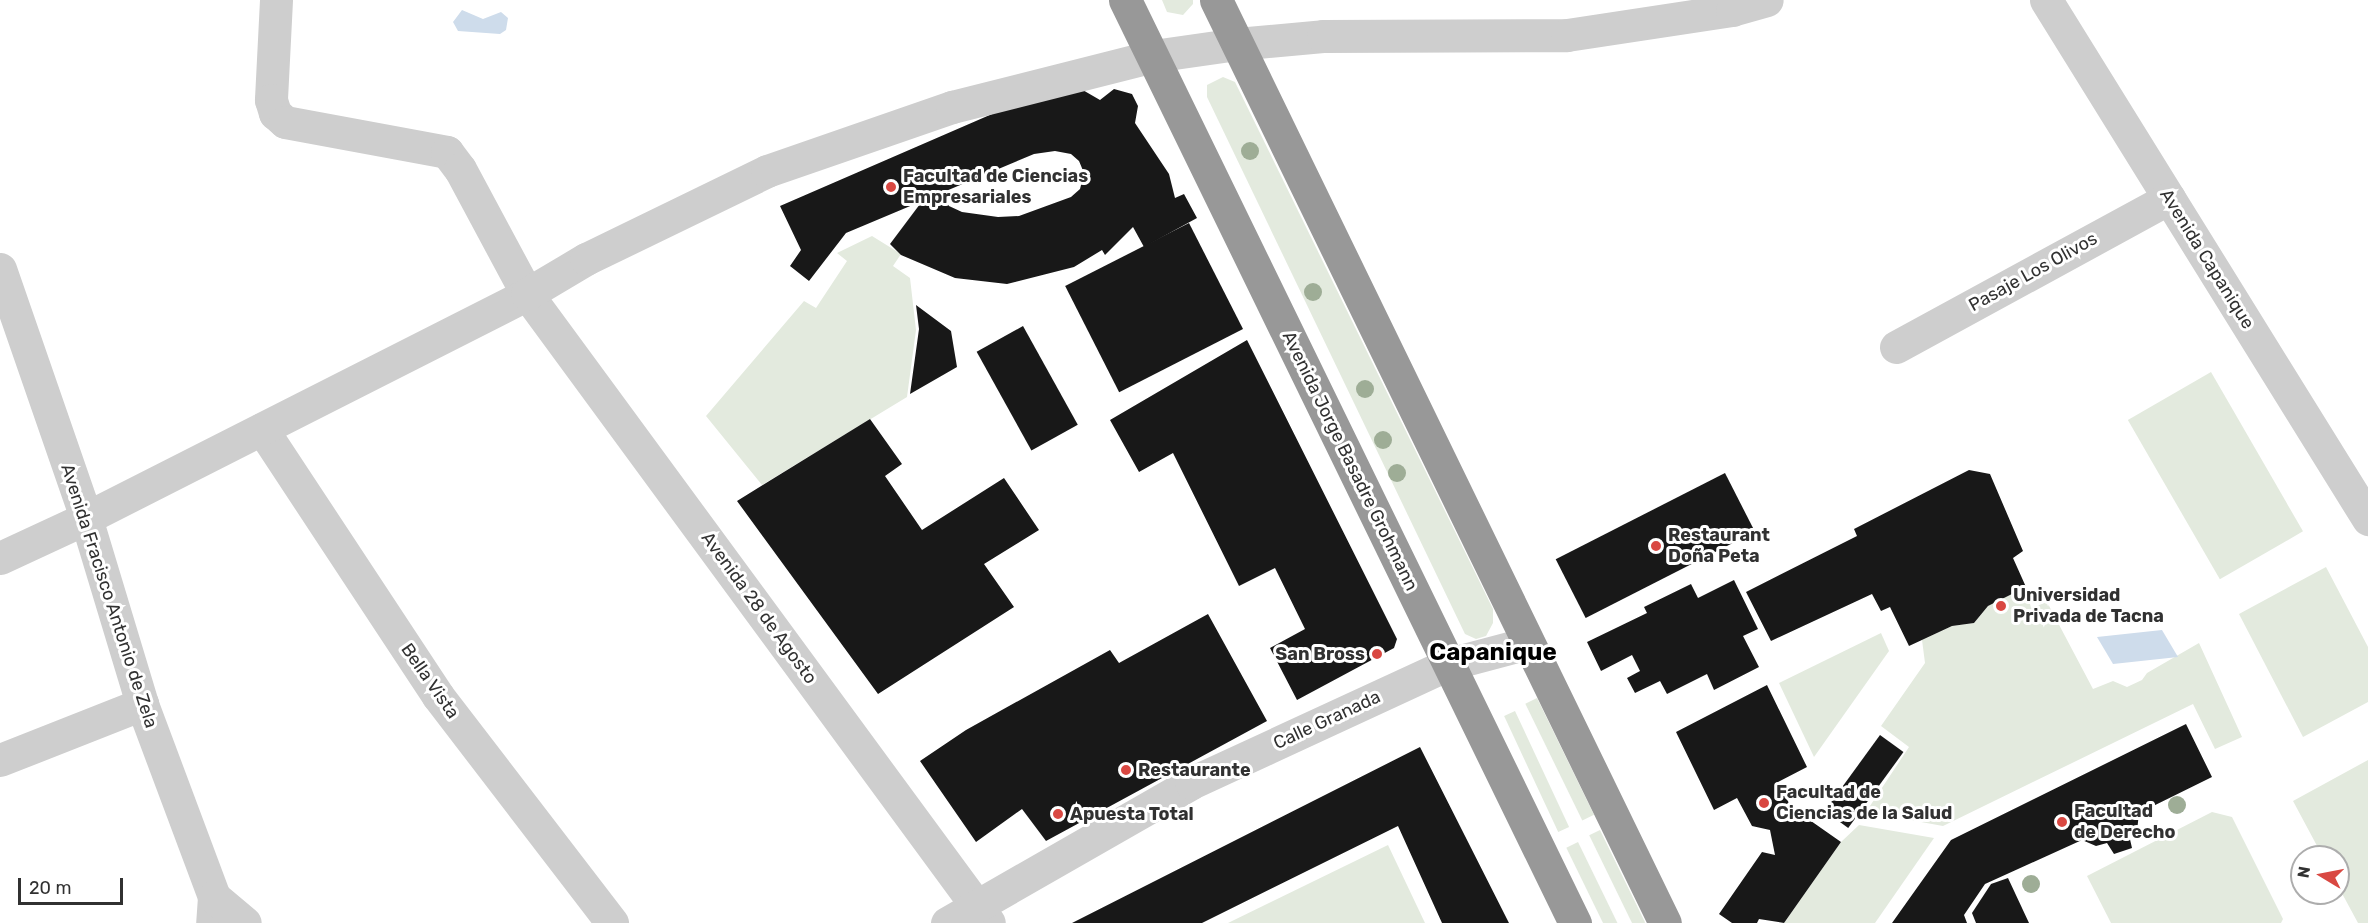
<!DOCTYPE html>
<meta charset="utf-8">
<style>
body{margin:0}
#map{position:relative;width:2368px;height:923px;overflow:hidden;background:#fff;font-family:Rubik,sans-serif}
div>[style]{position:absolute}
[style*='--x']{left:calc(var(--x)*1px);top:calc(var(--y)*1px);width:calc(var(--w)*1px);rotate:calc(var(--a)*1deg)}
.green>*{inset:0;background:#e3eade;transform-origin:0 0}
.water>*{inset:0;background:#cedceb}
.building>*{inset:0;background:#181818;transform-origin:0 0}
.minor>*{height:33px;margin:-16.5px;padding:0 16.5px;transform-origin:16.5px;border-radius:16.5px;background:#cecece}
.highway>*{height:33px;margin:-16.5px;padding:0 16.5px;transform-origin:16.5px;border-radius:16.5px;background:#989898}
.trees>*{width:18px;height:18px;margin:-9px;border-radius:50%;background:#9ead96}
.dots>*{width:16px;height:16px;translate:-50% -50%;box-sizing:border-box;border:3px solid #fff;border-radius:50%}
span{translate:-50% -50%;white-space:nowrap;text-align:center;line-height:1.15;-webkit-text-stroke:6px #fff;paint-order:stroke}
.poi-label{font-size:18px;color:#313131;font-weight:700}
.left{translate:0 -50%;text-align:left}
.right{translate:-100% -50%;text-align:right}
.street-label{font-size:18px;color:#313131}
.district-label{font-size:24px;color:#000;font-weight:700}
.north{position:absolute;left:2290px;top:845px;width:60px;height:60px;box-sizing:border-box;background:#fff;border:2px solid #adadad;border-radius:50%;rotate:280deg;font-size:16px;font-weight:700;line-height:24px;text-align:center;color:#313131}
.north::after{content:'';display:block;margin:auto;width:21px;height:27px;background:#d94842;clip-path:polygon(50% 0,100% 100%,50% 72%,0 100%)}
.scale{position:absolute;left:18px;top:878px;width:105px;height:27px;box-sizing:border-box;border:3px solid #313131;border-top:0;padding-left:8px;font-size:18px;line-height:21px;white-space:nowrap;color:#313131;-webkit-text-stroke:4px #fff;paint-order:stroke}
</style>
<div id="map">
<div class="green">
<i style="clip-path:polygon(1162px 0,1193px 0,1193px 4px,1183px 15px,1167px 12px)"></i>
<i style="clip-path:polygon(1223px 77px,1235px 82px,1493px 609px,1493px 623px,1486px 636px,1476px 639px,1465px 634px,1207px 97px,1207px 85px)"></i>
<i style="clip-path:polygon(872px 236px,901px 254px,893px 266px,910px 278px,916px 330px,907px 397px,762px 485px,706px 416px,804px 301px,816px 308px,847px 261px,837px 253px)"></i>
<i style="left:2211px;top:372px;width:184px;height:96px;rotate:60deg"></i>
<i style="clip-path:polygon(2326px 567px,2368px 647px,2368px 702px,2303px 737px,2239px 614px)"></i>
<i style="clip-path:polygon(2026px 587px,2031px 608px,2047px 602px,2093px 689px,2113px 681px,2127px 687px,2142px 680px,2147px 673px,2199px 643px,2242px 737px,2215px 749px,2193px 704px,1943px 826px,1866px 812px,1909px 747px,1881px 726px,1925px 663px,1922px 640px,1952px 626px,1974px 623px,1988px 606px)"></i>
<i style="clip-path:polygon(1881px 633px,1889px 651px,1814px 757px,1779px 683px)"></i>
<i style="left:1537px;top:698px;width:130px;height:13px;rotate:64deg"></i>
<i style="left:1515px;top:711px;width:128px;height:12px;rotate:65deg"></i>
<i style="clip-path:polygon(2368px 760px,2368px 923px,2358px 923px,2338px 886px,2338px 857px,2323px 857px,2293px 801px)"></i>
<i style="clip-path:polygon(2212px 812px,2232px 817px,2283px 919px,2281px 923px,2111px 923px,2087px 876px)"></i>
<i style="clip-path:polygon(1859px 825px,1934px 838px,1875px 923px,1784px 923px,1841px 842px)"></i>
<i style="left:1600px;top:830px;width:103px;height:12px;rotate:64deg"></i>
<i style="left:1578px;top:842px;width:90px;height:13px;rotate:64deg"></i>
<i style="clip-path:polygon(1388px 845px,1425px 923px,1228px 923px)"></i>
</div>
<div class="water">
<i style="clip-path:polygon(462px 10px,483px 19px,501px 12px,508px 18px,506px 30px,500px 34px,458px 31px,453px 22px)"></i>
<i style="clip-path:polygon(2162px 630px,2178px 657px,2113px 664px,2097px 637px)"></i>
</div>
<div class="building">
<i style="clip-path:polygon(1081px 89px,1100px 100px,1114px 89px,1132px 94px,1138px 106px,1135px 123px,1169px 174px,1175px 198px,1184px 194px,1197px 218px,1144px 247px,1133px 227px,1105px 255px,1102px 250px,1074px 267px,1007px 284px,955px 278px,901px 255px,890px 244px,923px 200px,944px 198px,949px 206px,962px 212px,998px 217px,1019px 216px,1071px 197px,1080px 189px,1084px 173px,1079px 161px,1071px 154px,1055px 151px,1034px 154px,846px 233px,809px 281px,790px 266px,801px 250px,780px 206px,1036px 95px)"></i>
<i style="left:1189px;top:223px;width:119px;height:139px;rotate:63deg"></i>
<i style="clip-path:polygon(916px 305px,951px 331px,957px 367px,910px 394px,919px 329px)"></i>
<i style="left:1023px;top:326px;width:113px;height:53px;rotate:61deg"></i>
<i style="clip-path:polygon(1247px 340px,1397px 639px,1394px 648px,1297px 700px,1270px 648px,1305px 629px,1275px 568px,1239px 586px,1173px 453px,1139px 472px,1110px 420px)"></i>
<i style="clip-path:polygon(870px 419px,902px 464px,885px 476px,922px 530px,1004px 478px,1039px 530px,984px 564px,1014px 607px,878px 694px,737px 501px)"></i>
<i style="clip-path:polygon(1969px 470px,1990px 474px,2023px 551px,2013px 558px,2026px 587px,1988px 606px,1974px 623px,1952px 626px,1909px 646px,1890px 607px,1881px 611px,1872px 594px,1771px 641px,1746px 592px,1857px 536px,1854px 529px)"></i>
<i style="left:1725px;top:473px;width:66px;height:190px;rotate:63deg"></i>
<i style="clip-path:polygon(1734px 580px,1758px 629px,1743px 636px,1759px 667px,1714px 690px,1707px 674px,1667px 694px,1660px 681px,1635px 693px,1627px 678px,1640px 671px,1632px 655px,1601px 671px,1587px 642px,1647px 613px,1644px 607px,1691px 584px,1698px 598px)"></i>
<i style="clip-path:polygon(1208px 614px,1267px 721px,1046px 841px,1022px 809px,976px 842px,920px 761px,966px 730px,1110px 650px,1119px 663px)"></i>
<i style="clip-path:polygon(1767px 685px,1807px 767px,1778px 782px,1791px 807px,1841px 842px,1784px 923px,1759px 919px,1757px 923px,1732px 923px,1719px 914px,1762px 852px,1775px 855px,1770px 830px,1752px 826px,1737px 798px,1714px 810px,1676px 732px)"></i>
<i style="clip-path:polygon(2186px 724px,2212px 777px,2139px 813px,2137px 831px,2129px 835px,2132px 848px,2114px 854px,2107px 843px,2096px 846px,2082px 840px,1985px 884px,1964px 915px,1967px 923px,1892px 923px,1951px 840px)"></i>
<i style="left:1880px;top:735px;width:29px;height:94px;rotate:36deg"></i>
<i style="clip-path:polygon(1420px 747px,1509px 923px,1442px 923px,1398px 826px,1202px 923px,1072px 923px)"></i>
<i style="clip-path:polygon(2008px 878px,2029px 923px,1976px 923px,1972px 913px,1991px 884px)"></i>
</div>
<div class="minor">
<i style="--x:276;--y:0;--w:100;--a:92.9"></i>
<i style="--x:271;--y:100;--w:14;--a:73"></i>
<i style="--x:275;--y:113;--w:13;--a:42"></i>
<i style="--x:285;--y:122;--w:165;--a:10.5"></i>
<i style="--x:447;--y:152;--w:21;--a:53"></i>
<i style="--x:460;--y:169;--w:142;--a:61.8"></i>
<i style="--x:527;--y:294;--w:780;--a:53.7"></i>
<i style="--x:2046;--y:0;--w:611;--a:58.18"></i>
<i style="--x:0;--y:269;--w:263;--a:70.9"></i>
<i style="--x:86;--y:518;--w:194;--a:73.2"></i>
<i style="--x:142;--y:704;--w:206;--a:69.5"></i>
<i style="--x:214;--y:897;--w:26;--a:94"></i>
<i style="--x:1896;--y:347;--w:311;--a:-28.6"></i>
<i style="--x:262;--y:429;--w:320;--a:56.6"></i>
<i style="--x:438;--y:696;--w:286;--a:52.5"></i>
<i style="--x:0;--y:558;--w:95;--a:-24.9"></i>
<i style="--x:86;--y:518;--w:495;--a:-26.9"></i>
<i style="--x:527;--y:294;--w:69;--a:-30.7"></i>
<i style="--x:586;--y:259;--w:201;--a:-25.9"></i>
<i style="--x:767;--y:171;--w:196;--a:-19.1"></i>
<i style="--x:952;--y:107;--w:207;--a:-14.2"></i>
<i style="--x:1153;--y:56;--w:85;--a:-8.1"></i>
<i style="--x:1237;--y:44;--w:86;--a:-5.3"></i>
<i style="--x:1323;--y:36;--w:244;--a:-0.2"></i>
<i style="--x:1567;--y:35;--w:167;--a:-8.6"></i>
<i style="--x:1732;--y:10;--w:36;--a:-16"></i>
<i style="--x:0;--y:760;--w:153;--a:-21.5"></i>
<i style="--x:214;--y:897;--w:40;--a:40"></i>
<i style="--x:947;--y:923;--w:281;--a:-29.8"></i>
<i style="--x:1191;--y:783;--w:284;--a:-24.8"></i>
<i style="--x:1449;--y:664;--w:82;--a:-14.9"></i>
</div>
<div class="highway">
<i style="--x:1125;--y:0;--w:1027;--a:64.01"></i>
<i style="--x:1216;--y:0;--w:1026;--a:64.06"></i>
</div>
<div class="trees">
<i style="left:1250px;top:151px"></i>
<i style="left:1313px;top:292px"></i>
<i style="left:1365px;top:389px"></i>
<i style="left:1383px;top:440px"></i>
<i style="left:1397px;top:473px"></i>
<i style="left:2177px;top:805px"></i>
<i style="left:2031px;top:884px"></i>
</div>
<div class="dots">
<i style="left:891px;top:187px;background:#d94842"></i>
<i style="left:1656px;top:546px;background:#d94842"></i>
<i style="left:2001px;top:606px;background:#d94842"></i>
<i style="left:1377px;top:654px;background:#d94842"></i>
<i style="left:1126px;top:770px;background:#d94842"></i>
<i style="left:1764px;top:803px;background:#d94842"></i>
<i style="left:1058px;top:814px;background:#d94842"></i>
<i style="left:2062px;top:822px;background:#d94842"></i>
</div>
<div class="poi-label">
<span class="left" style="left:903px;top:187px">Facultad de Ciencias<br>Empresariales</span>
<span class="left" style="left:1668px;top:546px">Restaurant<br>Doña Peta</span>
<span class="left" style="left:2013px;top:606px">Universidad<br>Privada de Tacna</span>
<span class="right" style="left:1365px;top:654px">San Bross</span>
<span class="left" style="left:1138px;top:770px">Restaurante</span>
<span class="left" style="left:1776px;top:803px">Facultad de<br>Ciencias de la Salud</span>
<span class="left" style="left:2074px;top:822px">Facultad<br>de Derecho</span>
<span class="left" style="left:1070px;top:814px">Apuesta Total</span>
</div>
<div class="street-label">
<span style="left:2207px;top:259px;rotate:58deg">Avenida Capanique</span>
<span style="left:2033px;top:272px;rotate:-29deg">Pasaje Los Olivos</span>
<span style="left:1350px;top:461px;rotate:64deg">Avenida Jorge Basadre Grohmann</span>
<span style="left:109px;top:596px;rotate:72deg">Avenida Fracisco Antonio de Zela</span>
<span style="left:759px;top:608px;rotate:54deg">Avenida 28 de Agosto</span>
<span style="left:430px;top:681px;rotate:55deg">Bella Vista</span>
<span style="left:1327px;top:720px;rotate:-25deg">Calle Granada</span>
</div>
<div class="district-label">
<span style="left:1493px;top:653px">Capanique</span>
</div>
<div class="north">N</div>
<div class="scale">20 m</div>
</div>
